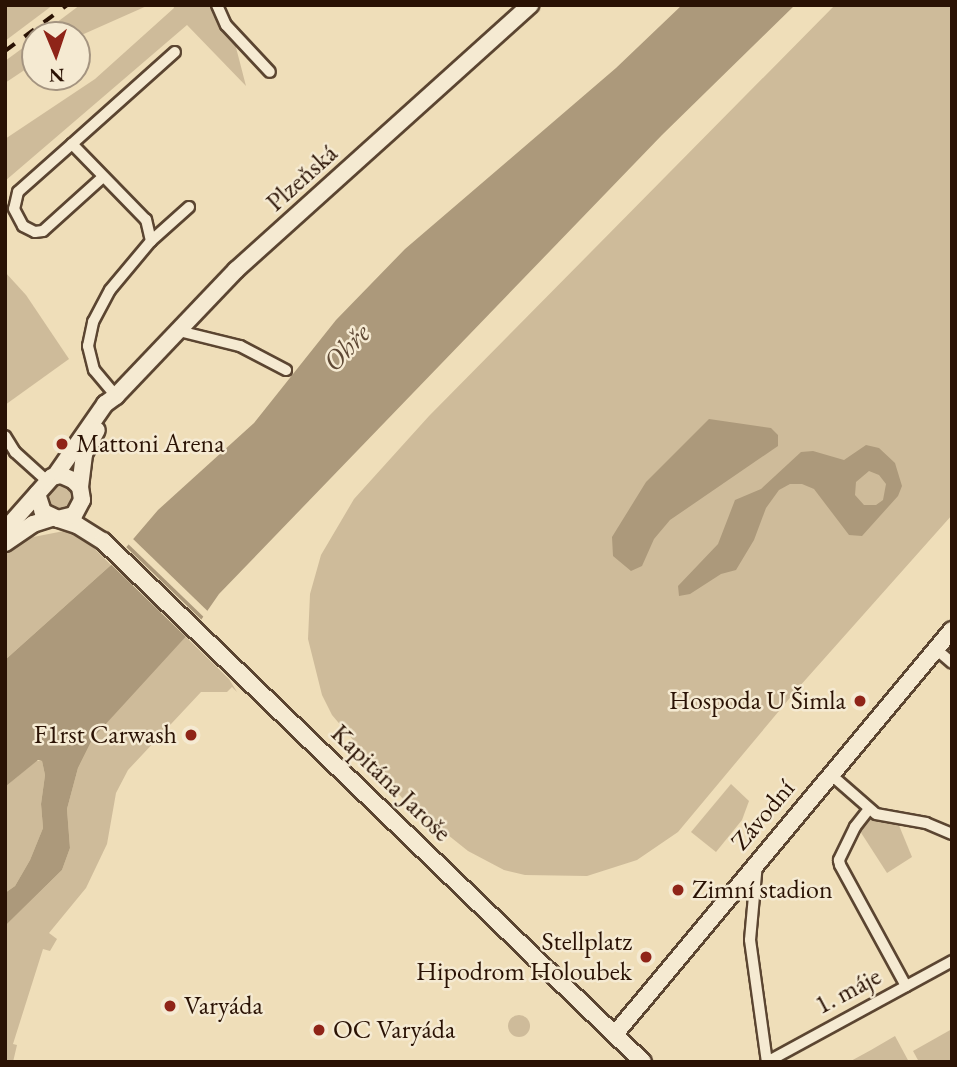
<!DOCTYPE html>
<meta charset="utf-8">
<style>
body{margin:0}
#map{position:relative;width:957px;height:1067px;overflow:hidden;background:#efdeb9;font-family:"EB Garamond",serif}
div>[style]{position:absolute}
[style*='--x']{left:calc(var(--x)*1px);top:calc(var(--y)*1px);width:calc(var(--w)*1px);rotate:calc(var(--a)*1deg)}
.green>*{inset:0;background:#cebb9a}
.round{border-radius:50%}
.water>*{inset:0;background:#ac997b}
.pier>*{inset:0;background:#efdeb9;transform-origin:0 0}
.roads{filter:drop-shadow(2px 0 #5b4531) drop-shadow(-2px 0 #5b4531) drop-shadow(0 2px #5b4531) drop-shadow(0 -2px #5b4531)}
.street>*{height:10px;margin:-5px;padding:0 5px;transform-origin:5px;border-radius:5px;background:#f5ead2}
.secondary>*{height:16px;margin:-8px;padding:0 8px;transform-origin:8px;border-radius:8px;background:#f5ead2}
.rail>*{height:3.5px;margin-top:-1.75px;transform-origin:0;background:repeating-linear-gradient(90deg,#2a1204 0 12px,transparent 0 24px)}
.dots>*{width:19px;height:19px;translate:-50% -50%;box-sizing:border-box;border:4px solid #f5ead2;border-radius:50%}
span{translate:-50% -50%;white-space:nowrap;text-align:center;line-height:1.15;-webkit-text-stroke:5px #f5ead2;paint-order:stroke}
.street-label{font-size:26px;color:#2a1204}
.poi-label{font-size:26px;color:#2a1204}
.left{translate:0 -50%;text-align:left}
.right{translate:-100% -50%;text-align:right}
.water-label{font-size:28px;color:#5e4834;font-style:italic}
.frame{position:absolute;inset:0;border:7px solid #2a1204;pointer-events:none}
.north{position:absolute;left:21px;top:21px;width:70px;height:70px;box-sizing:border-box;background:#f5ead2;border:2px solid #a49480;border-radius:50%;rotate:178deg;font-size:19px;font-weight:700;line-height:28px;text-align:center;color:#2a1204}
.north::after{content:'';display:block;margin:auto;width:24px;height:32px;background:#8f2418;clip-path:polygon(50% 0,100% 100%,50% 72%,0 100%)}
</style>
<div id="map">
<div class="green">
<i style="clip-path:polygon(5px 5px,53px 5px,5px 41px)"></i>
<i style="clip-path:polygon(80px 5px,149px 5px,77px 37px,40px 35px)"></i>
<i style="clip-path:polygon(173px 5px,225px 5px,246px 86px,187px 25px,5px 181px,5px 139px,95px 79px,174px 8px)"></i>
<i style="clip-path:polygon(835px 5px,952px 5px,952px 515px,799px 687px,678px 832px,637px 860px,587px 876px,525px 875px,504px 870px,468px 851px,403px 799px,332px 715px,322px 695px,308px 639px,310px 594px,321px 555px,354px 499px,429px 416px)"></i>
<i style="clip-path:polygon(35px 39px,35px 63px,5px 83px,5px 61px)"></i>
<i style="clip-path:polygon(5px 272px,26px 295px,69px 359px,5px 405px)"></i>
<i class="round" style="left:46px;top:483px;width:28px;height:28px"></i>
<i style="clip-path:polygon(64px 531px,86px 540px,111px 565px,5px 660px,5px 553px,23px 539px)"></i>
<i style="clip-path:polygon(184px 635px,229px 679px,237px 692px,232px 687px,227px 692px,201px 692px,128px 770px,116px 793px,107px 844px,86px 888px,49px 933px,57px 939px,50px 951px,43px 949px,13px 1044px,17px 1045px,13px 1062px,5px 1062px,5px 926px,62px 870px,70px 848px,67px 809px,78px 768px,93px 738px)"></i>
<i style="clip-path:polygon(36px 761px,42px 761px,45px 775px,41px 804px,43px 828px,30px 860px,15px 886px,5px 893px,5px 787px)"></i>
<i style="clip-path:polygon(731px 784px,749px 801px,742px 820px,716px 852px,691px 832px)"></i>
<i style="clip-path:polygon(873px 818px,898px 823px,912px 857px,887px 873px,858px 828px)"></i>
<i class="round" style="left:508px;top:1015px;width:22px;height:22px"></i>
<i style="clip-path:polygon(952px 1029px,952px 1062px,919px 1062px,913px 1051px)"></i>
<i style="clip-path:polygon(895px 1036px,909px 1062px,849px 1062px,871px 1050px)"></i>
</div>
<div class="water">
<i style="clip-path:polygon(682px 5px,795px 5px,662px 135px,219px 594px,201px 620px,93px 738px,78px 768px,67px 809px,70px 848px,62px 870px,5px 926px,5px 893px,15px 886px,30px 860px,43px 828px,41px 804px,45px 775px,42px 761px,38px 760px,5px 787px,5px 660px,111px 565px,158px 510px,254px 423px,336px 320px,405px 249px,616px 68px)"></i>
<i style="clip-path:polygon(709px 419px,771px 428px,778px 435px,778px 446px,670px 520px,654px 539px,642px 566px,631px 571px,613px 556px,612px 537px,646px 482px)"></i>
<i style="clip-path:polygon(evenodd,866px 445px,879px 448px,895px 463px,902px 486px,898px 496px,862px 536px,849px 535px,814px 489px,802px 484px,790px 484px,779px 490px,766px 508px,754px 540px,736px 570px,721px 574px,690px 594px,679px 596px,678px 586px,718px 544px,735px 500px,761px 489px,801px 452px,813px 451px,844px 460px,866px 445px,869px 471px,879px 475px,886px 484px,883px 500px,876px 505px,864px 505px,855px 495px,856px 482px,869px 471px)"></i>
</div>
<div class="pier">
<i style="left:131px;top:537px;width:110px;height:7px;rotate:44deg"></i>
<i style="left:124px;top:545px;width:111px;height:23px;rotate:44deg"></i>
</div>
<div class="roads">
<div class="street">
<i style="--x:217;--y:5;--w:22;--a:66"></i>
<i style="--x:226;--y:25;--w:64;--a:46.9"></i>
<i style="--x:72;--y:144;--w:72;--a:138.4"></i>
<i style="--x:18;--y:192;--w:17;--a:103"></i>
<i style="--x:14;--y:209;--w:19;--a:62"></i>
<i style="--x:23;--y:226;--w:13;--a:27"></i>
<i style="--x:35;--y:232;--w:8;--a:-7"></i>
<i style="--x:43;--y:231;--w:81;--a:-42"></i>
<i style="--x:151;--y:241;--w:51;--a:-41.8"></i>
<i style="--x:179;--y:331;--w:63;--a:13.8"></i>
<i style="--x:240;--y:346;--w:52;--a:27.6"></i>
<i style="--x:116;--y:396;--w:34;--a:-130"></i>
<i style="--x:94;--y:370;--w:25;--a:-104"></i>
<i style="--x:88;--y:346;--w:25;--a:-78"></i>
<i style="--x:93;--y:322;--w:36;--a:-62"></i>
<i style="--x:110;--y:290;--w:64;--a:-50.1"></i>
<i style="--x:151;--y:241;--w:22;--a:-103"></i>
<i style="--x:146;--y:220;--w:106;--a:-134.2"></i>
<i style="--x:72;--y:144;--w:138;--a:-41.8"></i>
<i style="--x:5;--y:436;--w:19;--a:58"></i>
<i style="--x:15;--y:452;--w:42;--a:42.1"></i>
<i style="--x:936;--y:649;--w:21;--a:41"></i>
<i style="--x:829;--y:773;--w:62;--a:41.1"></i>
<i style="--x:876;--y:814;--w:51;--a:10.2"></i>
<i style="--x:926;--y:823;--w:28;--a:23"></i>
<i style="--x:869;--y:809;--w:23;--a:128"></i>
<i style="--x:855;--y:827;--w:37;--a:116"></i>
<i style="--x:839;--y:860;--w:5;--a:79"></i>
<i style="--x:840;--y:865;--w:138;--a:61.4"></i>
<i style="--x:757;--y:863;--w:77;--a:95.2"></i>
<i style="--x:750;--y:940;--w:123;--a:82.1"></i>
<i style="--x:767;--y:1062;--w:211;--a:-28.6"></i>
</div>
<div class="secondary">
<i style="--x:55;--y:476;--w:88;--a:-55.2"></i>
<i style="--x:105;--y:404;--w:14;--a:-36"></i>
<i style="--x:116;--y:396;--w:174;--a:-46.4"></i>
<i style="--x:236;--y:270;--w:396;--a:-42"></i>
<i style="--x:80;--y:487;--w:33;--a:-83"></i>
<i style="--x:84;--y:454;--w:27;--a:-62"></i>
<i style="--x:58;--y:519;--w:20;--a:18"></i>
<i style="--x:77;--y:525;--w:31;--a:32"></i>
<i style="--x:103;--y:541;--w:750;--a:43.97"></i>
<i style="--x:5;--y:530;--w:71;--a:-48.4"></i>
<i style="--x:52;--y:477;--w:9;--a:-13"></i>
<i style="--x:61;--y:475;--w:13;--a:23"></i>
<i style="--x:73;--y:480;--w:10;--a:45"></i>
<i style="--x:80;--y:487;--w:13;--a:81"></i>
<i style="--x:82;--y:500;--w:17;--a:118"></i>
<i style="--x:74;--y:515;--w:16;--a:166"></i>
<i style="--x:58;--y:519;--w:17;--a:-155"></i>
<i style="--x:43;--y:512;--w:19;--a:-108"></i>
<i style="--x:5;--y:543;--w:34;--a:-34"></i>
<i style="--x:33;--y:524;--w:19;--a:-18"></i>
<i style="--x:615;--y:1034;--w:526;--a:-50.17"></i>
</div>
</div>
<div class="rail">
<i style="--x:5;--y:51;--w:77;--a:-36.6"></i>
</div>
<div class="dots">
<i style="left:62px;top:444px;background:#8f2418"></i>
<i style="left:860px;top:701px;background:#8f2418"></i>
<i style="left:191px;top:735px;background:#8f2418"></i>
<i style="left:678px;top:890px;background:#8f2418"></i>
<i style="left:646px;top:957px;background:#8f2418"></i>
<i style="left:170px;top:1006px;background:#8f2418"></i>
<i style="left:319px;top:1030px;background:#8f2418"></i>
</div>
<div class="street-label">
<span style="left:302px;top:178px;rotate:-42deg">Plzeňská</span>
<span style="left:391px;top:783px;rotate:44deg">Kapitána Jaroše</span>
<span style="left:763px;top:815px;rotate:-50deg">Závodní</span>
<span style="left:848px;top:991px;rotate:-28deg">1. máje</span>
</div>
<div class="poi-label">
<span class="left" style="left:76px;top:444px">Mattoni Arena</span>
<span class="right" style="left:846px;top:701px">Hospoda U Šimla</span>
<span class="right" style="left:177px;top:735px">F1rst Carwash</span>
<span class="left" style="left:692px;top:890px">Zimní stadion</span>
<span class="right" style="left:632px;top:957px">Stellplatz<br>Hipodrom Holoubek</span>
<span class="left" style="left:184px;top:1006px">Varyáda</span>
<span class="left" style="left:333px;top:1030px">OC Varyáda</span>
</div>
<div class="water-label">
<span style="left:346px;top:347px;rotate:-46deg">Ohře</span>
</div>
<div class="frame"></div>
<div class="north">N</div>
</div>
